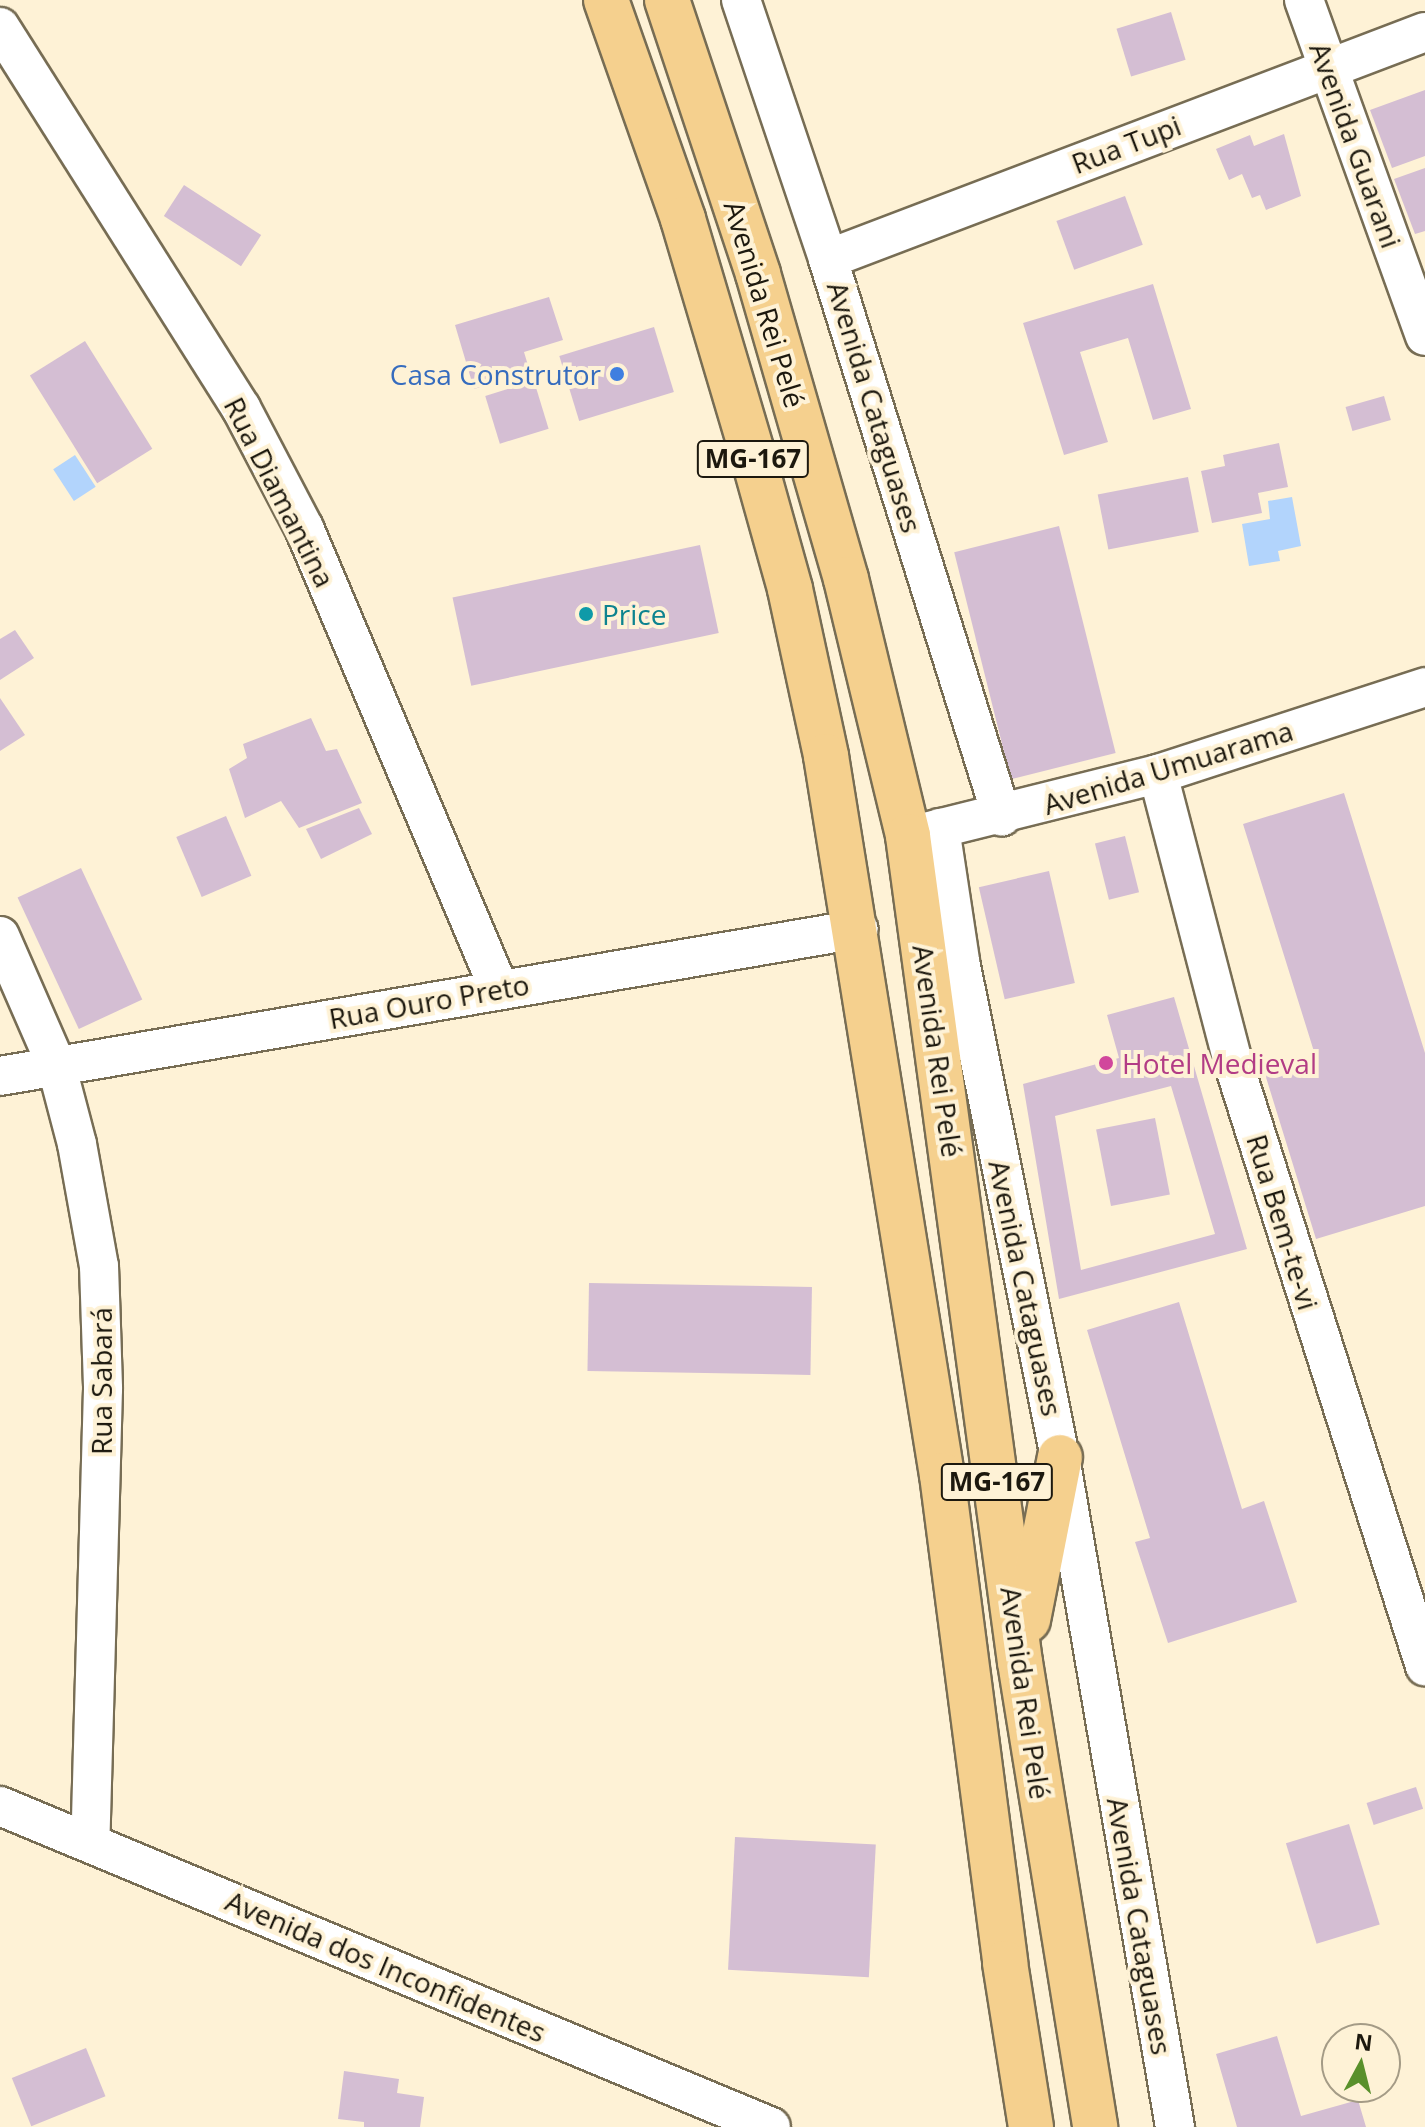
<!DOCTYPE html>
<meta charset="utf-8">
<style>
body{margin:0}
#map{position:relative;width:1425px;height:2127px;overflow:hidden;background:#fef2d6;font-family:"Open Sans",sans-serif}
div>[style]{position:absolute}
[style*='--x']{left:calc(var(--x)*1px);top:calc(var(--y)*1px);width:calc(var(--w)*1px);rotate:calc(var(--a)*1deg)}
.water>*{inset:0;background:#b2d4fc;transform-origin:0 0}
.building>*{inset:0;background:#d4bed3;transform-origin:0 0}
.roads{filter:drop-shadow(2px 0 #776d54) drop-shadow(-2px 0 #776d54) drop-shadow(0 2px #776d54) drop-shadow(0 -2px #776d54)}
.minor>*{height:38px;margin:-19px;padding:0 19px;transform-origin:19px;border-radius:19px;background:#fff}
.major>*{height:44px;margin:-22px;padding:0 22px;transform-origin:22px;border-radius:22px;background:#f5d08e}
.dots>*{width:22px;height:22px;translate:-50% -50%;box-sizing:border-box;border:4px solid #fef2d6;border-radius:50%}
span{translate:-50% -50%;white-space:nowrap;text-align:center;line-height:1.15;-webkit-text-stroke:8px #fef2d6;paint-order:stroke}
.shield-label span{padding:2px 6px;background:#fef2d6;border:2px solid;border-radius:6px;-webkit-text-stroke-width:0}
.shield-label{font-size:26px;color:#1c180e;font-weight:700}
.street-label{font-size:28px;color:#1c180e}
.shop-label{font-size:28px;color:#366cbe}
.right{translate:-100% -50%;text-align:right}
.culture-label{font-size:28px;color:#0d838f}
.left{translate:0 -50%;text-align:left}
.hotel-label{font-size:28px;color:#b23c85}
.north{position:absolute;left:1321px;top:2023px;width:80px;height:80px;box-sizing:border-box;background:#fef2d6;border:2px solid #a49b86;border-radius:50%;rotate:7deg;font-size:22px;font-weight:700;line-height:32px;text-align:center;color:#1c180e}
.north::after{content:'';display:block;margin:auto;width:28px;height:36px;background:#59902b;clip-path:polygon(50% 0,100% 100%,50% 72%,0 100%)}
</style>
<div id="map">
<div class="water">
<i style="left:75px;top:455px;width:38px;height:26px;rotate:57deg"></i>
<i style="clip-path:polygon(1292px 497px,1301px 546px,1278px 551px,1280px 561px,1249px 566px,1242px 524px,1270px 519px,1268px 501px)"></i>
</div>
<div class="building">
<i style="left:1171px;top:12px;width:50px;height:57px;rotate:73deg"></i>
<i style="clip-path:polygon(1425px 90px,1425px 156px,1392px 168px,1370px 110px)"></i>
<i style="clip-path:polygon(1284px 134px,1301px 196px,1266px 210px,1260px 195px,1252px 198px,1242px 174px,1229px 180px,1216px 149px,1250px 135px,1254px 146px)"></i>
<i style="clip-path:polygon(1425px 168px,1425px 231px,1415px 234px,1394px 179px)"></i>
<i style="left:184px;top:185px;width:92px;height:37px;rotate:33deg"></i>
<i style="left:1125px;top:196px;width:52px;height:73px;rotate:70deg"></i>
<i style="clip-path:polygon(1153px 284px,1191px 409px,1153px 420px,1128px 338px,1080px 352px,1108px 442px,1064px 455px,1023px 323px)"></i>
<i style="clip-path:polygon(549px 297px,563px 340px,524px 352px,530px 372px,474px 389px,455px 325px)"></i>
<i style="left:654px;top:327px;width:68px;height:99px;rotate:73deg"></i>
<i style="left:85px;top:341px;width:127px;height:65px;rotate:58deg"></i>
<i style="left:534px;top:381px;width:50px;height:51px;rotate:73deg"></i>
<i style="left:1384px;top:396px;width:25px;height:40px;rotate:74deg"></i>
<i style="clip-path:polygon(1279px 443px,1288px 487px,1258px 493px,1262px 513px,1212px 523px,1201px 471px,1225px 466px,1223px 455px)"></i>
<i style="left:1188px;top:477px;width:56px;height:92px;rotate:79deg"></i>
<i style="left:1059px;top:526px;width:234px;height:108px;rotate:76deg"></i>
<i style="left:700px;top:545px;width:90px;height:253px;rotate:78deg"></i>
<i style="clip-path:polygon(15px 630px,34px 658px,0 680px,0 639px)"></i>
<i style="clip-path:polygon(0 698px,25px 735px,0 751px)"></i>
<i style="clip-path:polygon(311px 718px,326px 751px,337px 749px,362px 803px,299px 828px,281px 801px,245px 818px,229px 769px,247px 758px,243px 744px)"></i>
<i style="clip-path:polygon(1344px 793px,1425px 1053px,1425px 1206px,1316px 1239px,1265px 1074px,1316px 1058px,1243px 824px)"></i>
<i style="clip-path:polygon(359px 808px,372px 834px,321px 859px,306px 829px)"></i>
<i style="left:226px;top:816px;width:65px;height:54px;rotate:67deg"></i>
<i style="left:1125px;top:836px;width:58px;height:31px;rotate:76deg"></i>
<i style="left:81px;top:868px;width:145px;height:70px;rotate:65deg"></i>
<i style="left:1049px;top:871px;width:115px;height:72px;rotate:77deg"></i>
<i style="clip-path:polygon(evenodd,1174px 997px,1247px 1249px,1059px 1299px,1023px 1084px,1119px 1058px,1107px 1015px,1174px 997px,1171px 1086px,1215px 1234px,1081px 1270px,1055px 1116px,1171px 1086px)"></i>
<i style="left:1155px;top:1118px;width:78px;height:60px;rotate:79deg"></i>
<i style="left:589px;top:1283px;width:223px;height:88px;rotate:1deg"></i>
<i style="clip-path:polygon(1179px 1302px,1242px 1509px,1264px 1501px,1297px 1602px,1168px 1643px,1135px 1542px,1150px 1538px,1087px 1330px)"></i>
<i style="left:1416px;top:1787px;width:23px;height:52px;rotate:72deg"></i>
<i style="left:1349px;top:1824px;width:105px;height:66px;rotate:73deg"></i>
<i style="left:735px;top:1837px;width:141px;height:133px;rotate:3deg"></i>
<i style="clip-path:polygon(1277px 2036px,1301px 2116px,1358px 2100px,1366px 2127px,1237px 2127px,1216px 2054px)"></i>
<i style="left:86px;top:2048px;width:52px;height:80px;rotate:68deg"></i>
<i style="clip-path:polygon(344px 2071px,399px 2079px,397px 2093px,424px 2097px,420px 2127px,364px 2127px,364px 2122px,338px 2119px)"></i>
</div>
<div class="roads">
<div class="minor">
<i style="--x:741;--y:0;--w:273;--a:71.4"></i>
<i style="--x:828;--y:259;--w:584;--a:72.68"></i>
<i style="--x:1304;--y:0;--w:357;--a:70.2"></i>
<i style="--x:0;--y:27;--w:451;--a:57.7"></i>
<i style="--x:241;--y:408;--w:136;--a:62.3"></i>
<i style="--x:304;--y:528;--w:501;--a:67.07"></i>
<i style="--x:828;--y:259;--w:639;--a:-20.82"></i>
<i style="--x:1158;--y:774;--w:301;--a:75.4"></i>
<i style="--x:1234;--y:1065;--w:631;--a:72.37"></i>
<i style="--x:940;--y:828;--w:134;--a:81.4"></i>
<i style="--x:960;--y:961;--w:506;--a:78.6"></i>
<i style="--x:1060;--y:1457;--w:680;--a:80.26"></i>
<i style="--x:917;--y:834;--w:248;--a:-14"></i>
<i style="--x:1158;--y:774;--w:281;--a:-18"></i>
<i style="--x:0;--y:936;--w:140;--a:66.4"></i>
<i style="--x:56;--y:1064;--w:83;--a:75.3"></i>
<i style="--x:77;--y:1144;--w:124;--a:79.8"></i>
<i style="--x:99;--y:1266;--w:123;--a:88.1"></i>
<i style="--x:103;--y:1389;--w:454;--a:91.6"></i>
<i style="--x:0;--y:1076;--w:871;--a:-9.72"></i>
<i style="--x:0;--y:1806;--w:835;--a:22.6"></i>
</div>
<div class="major">
<i style="--x:606;--y:0;--w:232;--a:70.6"></i>
<i style="--x:683;--y:219;--w:240;--a:73.5"></i>
<i style="--x:751;--y:449;--w:145;--a:74.4"></i>
<i style="--x:790;--y:589;--w:171;--a:77.8"></i>
<i style="--x:826;--y:756;--w:728;--a:80.84"></i>
<i style="--x:942;--y:1475;--w:492;--a:82.6"></i>
<i style="--x:1005;--y:1963;--w:166;--a:81"></i>
<i style="--x:667;--y:0;--w:289;--a:71.6"></i>
<i style="--x:758;--y:274;--w:317;--a:73.9"></i>
<i style="--x:846;--y:579;--w:264;--a:76.4"></i>
<i style="--x:908;--y:836;--w:834;--a:82.28"></i>
<i style="--x:1020;--y:1662;--w:471;--a:80.8"></i>
<i style="--x:1028;--y:1620;--w:166;--a:-78.9"></i>
</div>
</div>
<div class="dots">
<i style="left:617px;top:374px;background:#3f7fe0"></i>
<i style="left:586px;top:614px;background:#0f9aa8"></i>
<i style="left:1106px;top:1063px;background:#d1479c"></i>
</div>
<div class="shield-label">
<span style="left:753px;top:459px">MG-167</span>
<span style="left:997px;top:1482px">MG-167</span>
</div>
<div class="street-label">
<span style="left:1126px;top:144px;rotate:-21deg">Rua Tupi</span>
<span style="left:1356px;top:145px;rotate:70deg">Avenida Guarani</span>
<span style="left:765px;top:304px;rotate:73deg">Avenida Rei Pelé</span>
<span style="left:875px;top:407px;rotate:73deg">Avenida Cataguases</span>
<span style="left:280px;top:492px;rotate:63deg">Rua Diamantina</span>
<span style="left:1168px;top:767px;rotate:-17deg">Avenida Umuarama</span>
<span style="left:429px;top:1001px;rotate:-10deg">Rua Ouro Preto</span>
<span style="left:938px;top:1051px;rotate:82deg">Avenida Rei Pelé</span>
<span style="left:1283px;top:1222px;rotate:73deg">Rua Bem-te-vi</span>
<span style="left:1026px;top:1288px;rotate:78deg">Avenida Cataguases</span>
<span style="left:101px;top:1381px;rotate:-90deg">Rua Sabará</span>
<span style="left:1026px;top:1693px;rotate:82deg">Avenida Rei Pelé</span>
<span style="left:1140px;top:1926px;rotate:80deg">Avenida Cataguases</span>
<span style="left:386px;top:1966px;rotate:23deg">Avenida dos Inconfidentes</span>
</div>
<div class="shop-label">
<span class="right" style="left:601px;top:374px">Casa Construtor</span>
</div>
<div class="culture-label">
<span class="left" style="left:602px;top:614px">Price</span>
</div>
<div class="hotel-label">
<span class="left" style="left:1122px;top:1063px">Hotel Medieval</span>
</div>
<div class="north">N</div>
</div>
